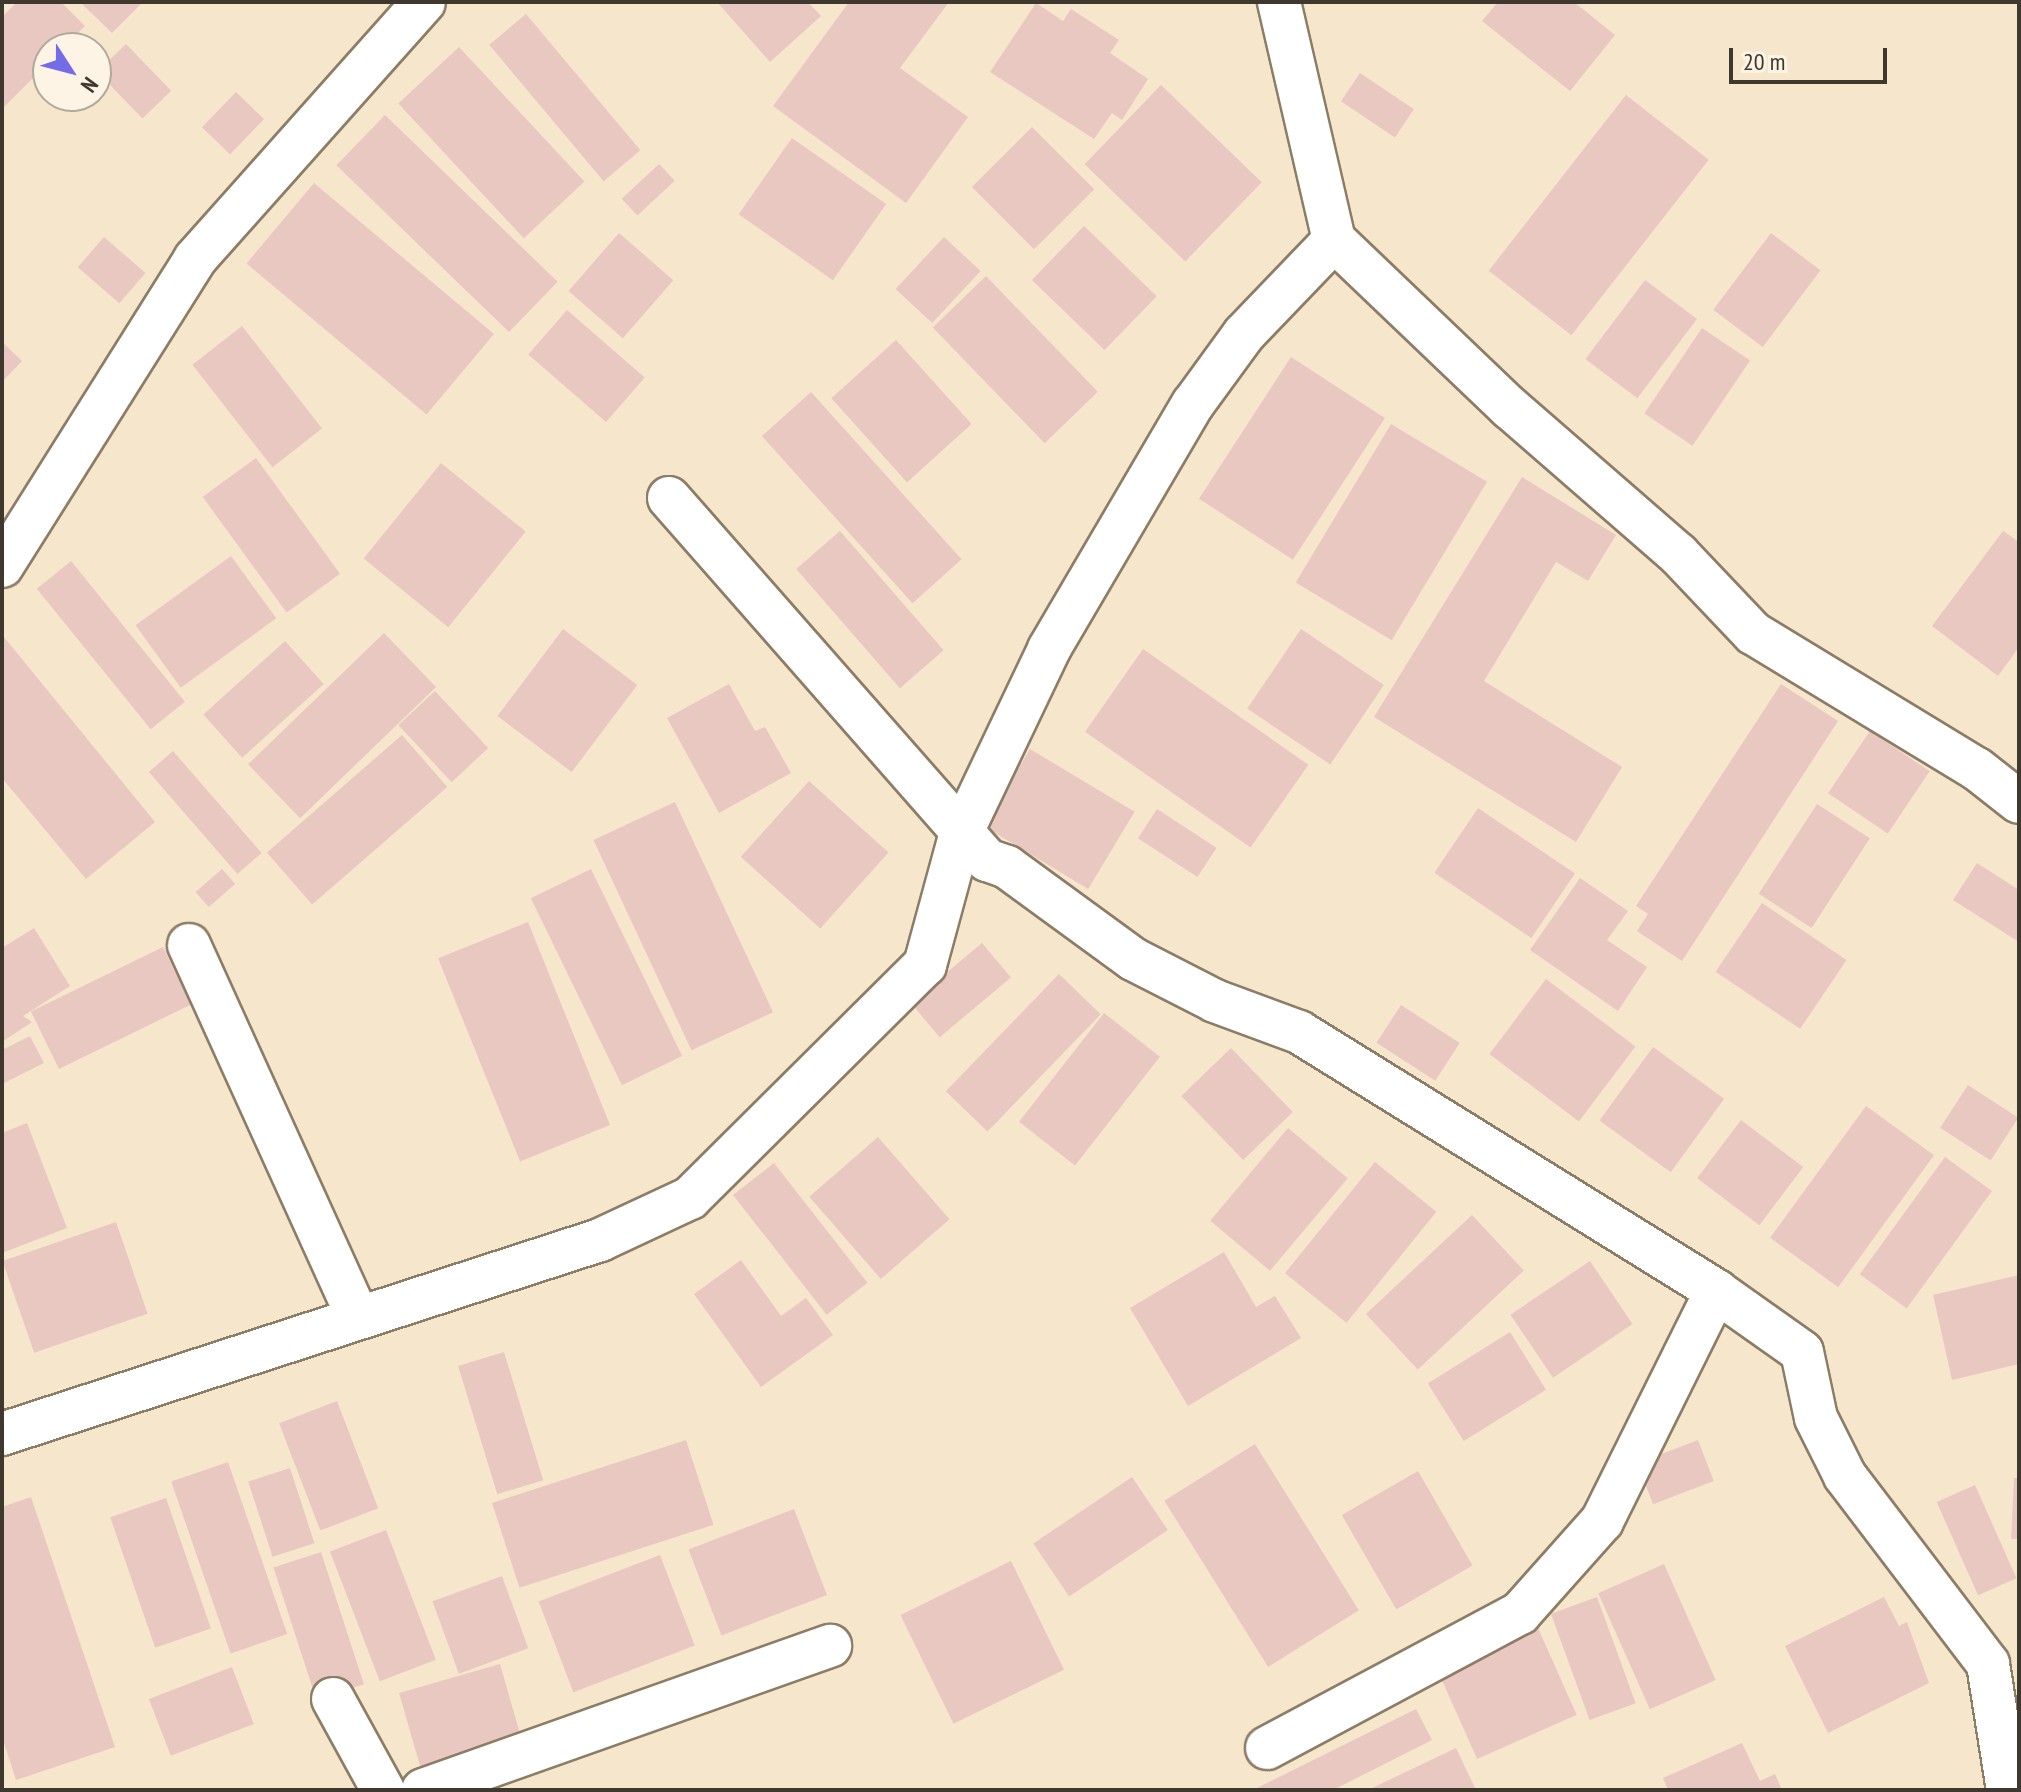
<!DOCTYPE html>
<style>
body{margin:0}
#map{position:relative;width:2021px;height:1792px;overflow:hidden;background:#f6e6cc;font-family:"PT Sans Narrow",sans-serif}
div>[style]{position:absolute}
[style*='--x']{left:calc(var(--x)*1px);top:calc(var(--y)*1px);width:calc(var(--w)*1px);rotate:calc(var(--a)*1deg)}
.building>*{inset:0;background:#eac8c2;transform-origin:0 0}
.roads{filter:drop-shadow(2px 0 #8c7d66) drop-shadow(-2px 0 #8c7d66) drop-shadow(0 2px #8c7d66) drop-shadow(0 -2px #8c7d66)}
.street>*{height:42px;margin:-21px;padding:0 21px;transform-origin:21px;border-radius:21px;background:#fff}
span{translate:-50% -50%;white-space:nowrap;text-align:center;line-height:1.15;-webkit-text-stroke:6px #fef4e5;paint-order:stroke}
.frame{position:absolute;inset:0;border:4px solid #3f382e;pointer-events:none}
.north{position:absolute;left:32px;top:32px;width:80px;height:80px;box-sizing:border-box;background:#fef4e5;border:2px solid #b2a99c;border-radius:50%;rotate:126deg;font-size:22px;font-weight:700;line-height:32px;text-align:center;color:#3f382e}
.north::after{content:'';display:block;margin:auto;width:28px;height:36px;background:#746be6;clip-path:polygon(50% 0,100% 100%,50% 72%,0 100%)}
.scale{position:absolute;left:1729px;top:48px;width:158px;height:36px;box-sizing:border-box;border:4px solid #3f382e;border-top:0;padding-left:10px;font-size:24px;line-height:28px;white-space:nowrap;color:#3f382e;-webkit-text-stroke:6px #fef4e5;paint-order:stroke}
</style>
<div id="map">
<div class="building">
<i style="clip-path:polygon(17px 2px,61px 2px,85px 26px,63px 48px,48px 48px,48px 63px,2px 109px,2px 17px)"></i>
<i style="clip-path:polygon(80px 2px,143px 2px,112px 33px)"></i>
<i style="clip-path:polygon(717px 2px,808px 2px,821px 16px,770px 62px)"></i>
<i style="clip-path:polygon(849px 2px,949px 2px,900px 68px,968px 117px,906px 203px,773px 106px)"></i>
<i style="clip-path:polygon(1498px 2px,1574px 2px,1615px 35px,1570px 91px,1482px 21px)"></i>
<i style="clip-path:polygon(1036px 3px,1063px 21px,1071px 9px,1119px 40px,1110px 53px,1148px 79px,1122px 120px,1112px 113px,1094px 139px,990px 72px)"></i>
<i style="left:526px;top:14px;width:178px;height:48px;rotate:50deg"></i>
<i style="left:126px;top:44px;width:65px;height:40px;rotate:46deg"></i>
<i style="left:459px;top:47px;width:184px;height:83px;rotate:47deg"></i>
<i style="left:1360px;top:73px;width:65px;height:34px;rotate:34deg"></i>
<i style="left:1161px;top:85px;width:140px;height:110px;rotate:44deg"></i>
<i style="left:236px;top:92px;width:39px;height:49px;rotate:44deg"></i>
<i style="left:1626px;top:95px;width:105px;height:223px;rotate:38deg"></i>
<i style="left:385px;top:115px;width:240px;height:70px;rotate:44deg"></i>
<i style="left:1032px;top:127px;width:88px;height:85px;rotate:45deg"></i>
<i style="left:792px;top:138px;width:115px;height:93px;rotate:35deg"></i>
<i style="left:659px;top:164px;width:23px;height:51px;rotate:47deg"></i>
<i style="left:314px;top:183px;width:235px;height:105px;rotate:40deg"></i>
<i style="left:1084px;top:226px;width:101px;height:75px;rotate:44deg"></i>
<i style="left:619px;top:233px;width:72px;height:77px;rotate:41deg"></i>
<i style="left:1771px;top:233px;width:62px;height:96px;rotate:37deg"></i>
<i style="left:104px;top:237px;width:55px;height:40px;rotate:41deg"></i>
<i style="left:944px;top:237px;width:50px;height:71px;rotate:43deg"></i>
<i style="left:986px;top:276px;width:161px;height:74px;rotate:46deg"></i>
<i style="left:1645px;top:280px;width:65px;height:99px;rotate:37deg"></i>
<i style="left:567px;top:310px;width:103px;height:59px;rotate:41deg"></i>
<i style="left:242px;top:326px;width:130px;height:63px;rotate:52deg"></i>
<i style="left:1702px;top:328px;width:58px;height:103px;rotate:34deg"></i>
<i style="left:896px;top:340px;width:113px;height:87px;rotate:48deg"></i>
<i style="clip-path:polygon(2px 342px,22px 361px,2px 382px)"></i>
<i style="left:1291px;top:357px;width:112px;height:169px;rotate:33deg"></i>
<i style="left:811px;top:392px;width:225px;height:66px;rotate:48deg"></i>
<i style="left:1391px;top:424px;width:112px;height:185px;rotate:31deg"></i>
<i style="left:256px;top:458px;width:143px;height:66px;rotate:54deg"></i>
<i style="left:441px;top:463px;width:109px;height:123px;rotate:39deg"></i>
<i style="clip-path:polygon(1522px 477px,1616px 535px,1588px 581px,1556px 562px,1484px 681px,1622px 767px,1576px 842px,1374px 717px)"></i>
<i style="left:840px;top:531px;width:158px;height:58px;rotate:49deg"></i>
<i style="clip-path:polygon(2003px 531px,2019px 542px,2019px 647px,1998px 676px,1932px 626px)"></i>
<i style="left:231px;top:556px;width:77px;height:118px;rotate:54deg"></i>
<i style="left:71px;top:561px;width:181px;height:44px;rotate:51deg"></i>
<i style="left:563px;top:629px;width:93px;height:109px;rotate:37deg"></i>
<i style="left:1301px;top:629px;width:100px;height:96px;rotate:34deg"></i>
<i style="left:384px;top:633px;width:75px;height:189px;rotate:46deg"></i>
<i style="clip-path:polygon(4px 637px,155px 822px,86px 879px,2px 778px)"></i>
<i style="left:285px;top:641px;width:58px;height:110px;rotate:48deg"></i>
<i style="left:1143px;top:649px;width:202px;height:101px;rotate:35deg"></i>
<i style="clip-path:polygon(729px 684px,755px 731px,765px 727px,791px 773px,719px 813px,667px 718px)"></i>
<i style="clip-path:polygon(1781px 684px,1838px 721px,1682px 961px,1637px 931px,1648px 914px,1636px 906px)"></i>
<i style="left:435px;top:691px;width:78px;height:50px;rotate:47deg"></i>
<i style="left:1870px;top:731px;width:72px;height:75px;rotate:34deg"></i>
<i style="left:402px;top:735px;width:69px;height:179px;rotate:49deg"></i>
<i style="left:1030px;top:749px;width:122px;height:90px;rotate:31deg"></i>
<i style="left:173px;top:751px;width:135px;height:32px;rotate:49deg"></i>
<i style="left:809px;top:781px;width:107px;height:102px;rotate:42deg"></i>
<i style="left:675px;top:802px;width:232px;height:90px;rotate:65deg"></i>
<i style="left:1817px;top:804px;width:63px;height:107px;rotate:33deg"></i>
<i style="left:1478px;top:808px;width:117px;height:78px;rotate:34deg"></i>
<i style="left:1157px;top:809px;width:71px;height:35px;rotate:33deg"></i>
<i style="clip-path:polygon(1977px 863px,2019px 890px,2019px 942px,1953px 900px)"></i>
<i style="left:222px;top:869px;width:20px;height:35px;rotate:49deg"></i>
<i style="left:591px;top:869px;width:208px;height:67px;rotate:64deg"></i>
<i style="clip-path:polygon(1580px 878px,1628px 911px,1607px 940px,1647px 967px,1618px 1011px,1530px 950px)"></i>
<i style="left:1762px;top:903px;width:102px;height:83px;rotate:34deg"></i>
<i style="left:528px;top:922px;width:219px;height:97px;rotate:68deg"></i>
<i style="clip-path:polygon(34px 928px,70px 986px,23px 1016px,32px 1022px,2px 1042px,2px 948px)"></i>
<i style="left:982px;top:943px;width:45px;height:93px;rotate:50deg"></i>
<i style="left:163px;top:947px;width:64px;height:147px;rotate:64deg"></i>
<i style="left:1059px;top:974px;width:58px;height:163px;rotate:44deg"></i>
<i style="left:1546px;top:979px;width:112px;height:94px;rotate:37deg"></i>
<i style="left:1401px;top:1005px;width:70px;height:45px;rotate:33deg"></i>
<i style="left:1104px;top:1013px;width:71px;height:138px;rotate:38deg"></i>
<i style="clip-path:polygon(30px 1036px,44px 1063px,2px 1084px,2px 1050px)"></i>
<i style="left:1653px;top:1047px;width:88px;height:91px;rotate:36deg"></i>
<i style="left:1231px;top:1048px;width:89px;height:69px;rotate:46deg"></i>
<i style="left:1968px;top:1085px;width:60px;height:51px;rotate:33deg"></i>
<i style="left:1866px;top:1106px;width:84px;height:163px;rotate:36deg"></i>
<i style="left:1741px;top:1120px;width:78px;height:73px;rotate:37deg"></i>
<i style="clip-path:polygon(27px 1123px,67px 1228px,2px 1253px,2px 1133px)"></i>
<i style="left:1288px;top:1128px;width:78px;height:121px;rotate:40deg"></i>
<i style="left:878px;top:1137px;width:109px;height:91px;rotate:49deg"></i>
<i style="left:1945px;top:1157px;width:58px;height:145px;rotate:36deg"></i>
<i style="left:1375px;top:1162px;width:79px;height:143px;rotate:39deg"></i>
<i style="left:774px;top:1163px;width:152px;height:52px;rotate:52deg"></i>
<i style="left:1472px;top:1215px;width:76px;height:145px;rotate:47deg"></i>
<i style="left:116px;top:1222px;width:97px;height:120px;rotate:71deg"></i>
<i style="clip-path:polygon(1224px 1252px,1256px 1307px,1275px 1296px,1301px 1338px,1188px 1406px,1130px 1308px)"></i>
<i style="clip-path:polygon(741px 1260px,781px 1316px,806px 1298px,833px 1335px,761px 1387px,694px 1294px)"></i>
<i style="left:1590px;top:1261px;width:76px;height:96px;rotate:56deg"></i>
<i style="clip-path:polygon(2019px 1275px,2019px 1364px,1952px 1380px,1933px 1295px)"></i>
<i style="left:1510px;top:1332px;width:68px;height:97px;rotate:58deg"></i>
<i style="left:504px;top:1352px;width:134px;height:48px;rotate:73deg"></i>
<i style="left:337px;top:1401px;width:115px;height:62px;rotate:69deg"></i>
<i style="left:686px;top:1440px;width:89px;height:204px;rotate:72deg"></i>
<i style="left:1698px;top:1440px;width:44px;height:65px;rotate:69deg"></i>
<i style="left:1255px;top:1444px;width:196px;height:107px;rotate:58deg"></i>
<i style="left:228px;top:1462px;width:182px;height:60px;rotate:71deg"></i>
<i style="left:290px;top:1468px;width:79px;height:44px;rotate:72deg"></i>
<i style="left:1418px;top:1471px;width:109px;height:88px;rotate:60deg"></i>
<i style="left:1132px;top:1477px;width:64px;height:119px;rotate:56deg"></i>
<i style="clip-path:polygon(2014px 1478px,2019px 1478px,2019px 1539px,2011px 1539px)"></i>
<i style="left:1975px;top:1485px;width:102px;height:42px;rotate:66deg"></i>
<i style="clip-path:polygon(31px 1497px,115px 1747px,16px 1780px,2px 1737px,2px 1507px)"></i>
<i style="left:166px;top:1498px;width:138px;height:59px;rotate:71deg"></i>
<i style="left:794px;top:1509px;width:92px;height:113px;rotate:69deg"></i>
<i style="left:386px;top:1530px;width:139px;height:60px;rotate:69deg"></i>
<i style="left:321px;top:1552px;width:139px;height:50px;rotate:72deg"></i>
<i style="left:660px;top:1555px;width:97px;height:130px;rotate:69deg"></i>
<i style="left:1011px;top:1561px;width:121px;height:123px;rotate:64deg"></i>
<i style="left:1664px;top:1564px;width:127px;height:72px;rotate:66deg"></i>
<i style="left:502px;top:1576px;width:77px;height:74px;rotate:70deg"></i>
<i style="left:1597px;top:1597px;width:113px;height:49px;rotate:70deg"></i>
<i style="clip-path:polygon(1884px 1597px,1899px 1626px,1907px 1622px,1929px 1683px,1828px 1733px,1785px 1646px)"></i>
<i style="left:1538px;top:1628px;width:95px;height:109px;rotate:66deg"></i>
<i style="left:500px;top:1664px;width:81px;height:105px;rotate:74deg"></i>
<i style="left:232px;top:1667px;width:61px;height:89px;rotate:69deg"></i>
<i style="clip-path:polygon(1416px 1709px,1432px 1740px,1333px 1790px,1253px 1790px)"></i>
<i style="clip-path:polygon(1742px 1743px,1760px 1781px,1775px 1774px,1782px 1790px,1668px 1790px,1663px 1778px)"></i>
<i style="clip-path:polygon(1456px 1748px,1476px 1790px,1368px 1790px)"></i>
</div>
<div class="roads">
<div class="street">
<i style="--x:1279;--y:2;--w:244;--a:77"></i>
<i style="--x:1334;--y:240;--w:243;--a:43.7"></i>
<i style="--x:1510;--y:408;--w:223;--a:41"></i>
<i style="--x:1678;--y:554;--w:109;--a:46.5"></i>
<i style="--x:1753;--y:633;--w:262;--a:31.3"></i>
<i style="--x:1977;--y:769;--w:53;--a:38.2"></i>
<i style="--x:669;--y:498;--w:482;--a:48.7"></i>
<i style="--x:987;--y:860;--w:21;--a:19"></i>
<i style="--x:1007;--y:867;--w:156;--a:36.1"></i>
<i style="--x:1133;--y:959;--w:92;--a:27.1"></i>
<i style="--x:1215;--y:1001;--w:90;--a:20.3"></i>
<i style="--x:1299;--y:1032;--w:491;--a:31.8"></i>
<i style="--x:1716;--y:1291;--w:105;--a:35.3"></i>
<i style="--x:1802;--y:1352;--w:67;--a:78"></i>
<i style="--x:1816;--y:1418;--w:65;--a:63.4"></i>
<i style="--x:1845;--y:1476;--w:236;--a:52.7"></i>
<i style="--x:1988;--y:1664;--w:128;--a:81"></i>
<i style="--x:2;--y:566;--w:363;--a:-57.8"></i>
<i style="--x:195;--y:259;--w:344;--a:-48.3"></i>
<i style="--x:189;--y:945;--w:407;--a:65.6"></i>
<i style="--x:2;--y:1434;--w:629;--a:-17.97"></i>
<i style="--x:600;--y:1240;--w:99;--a:-25"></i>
<i style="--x:690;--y:1198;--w:331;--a:-44.8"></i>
<i style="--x:925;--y:965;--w:134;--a:-74.8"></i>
<i style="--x:960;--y:836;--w:207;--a:-64.5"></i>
<i style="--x:1049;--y:649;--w:284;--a:-59.6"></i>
<i style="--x:1193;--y:404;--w:87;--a:-53.9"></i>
<i style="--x:1244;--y:334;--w:130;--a:-46.2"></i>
<i style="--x:333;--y:1699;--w:104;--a:61.2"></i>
<i style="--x:1267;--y:1748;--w:287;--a:-28.1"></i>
<i style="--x:1520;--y:1613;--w:123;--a:-48.3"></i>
<i style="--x:1602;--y:1521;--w:257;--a:-63.6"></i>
<i style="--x:423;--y:1790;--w:432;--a:-19.5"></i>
</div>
</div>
<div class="frame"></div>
<div class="north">N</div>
<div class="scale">20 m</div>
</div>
